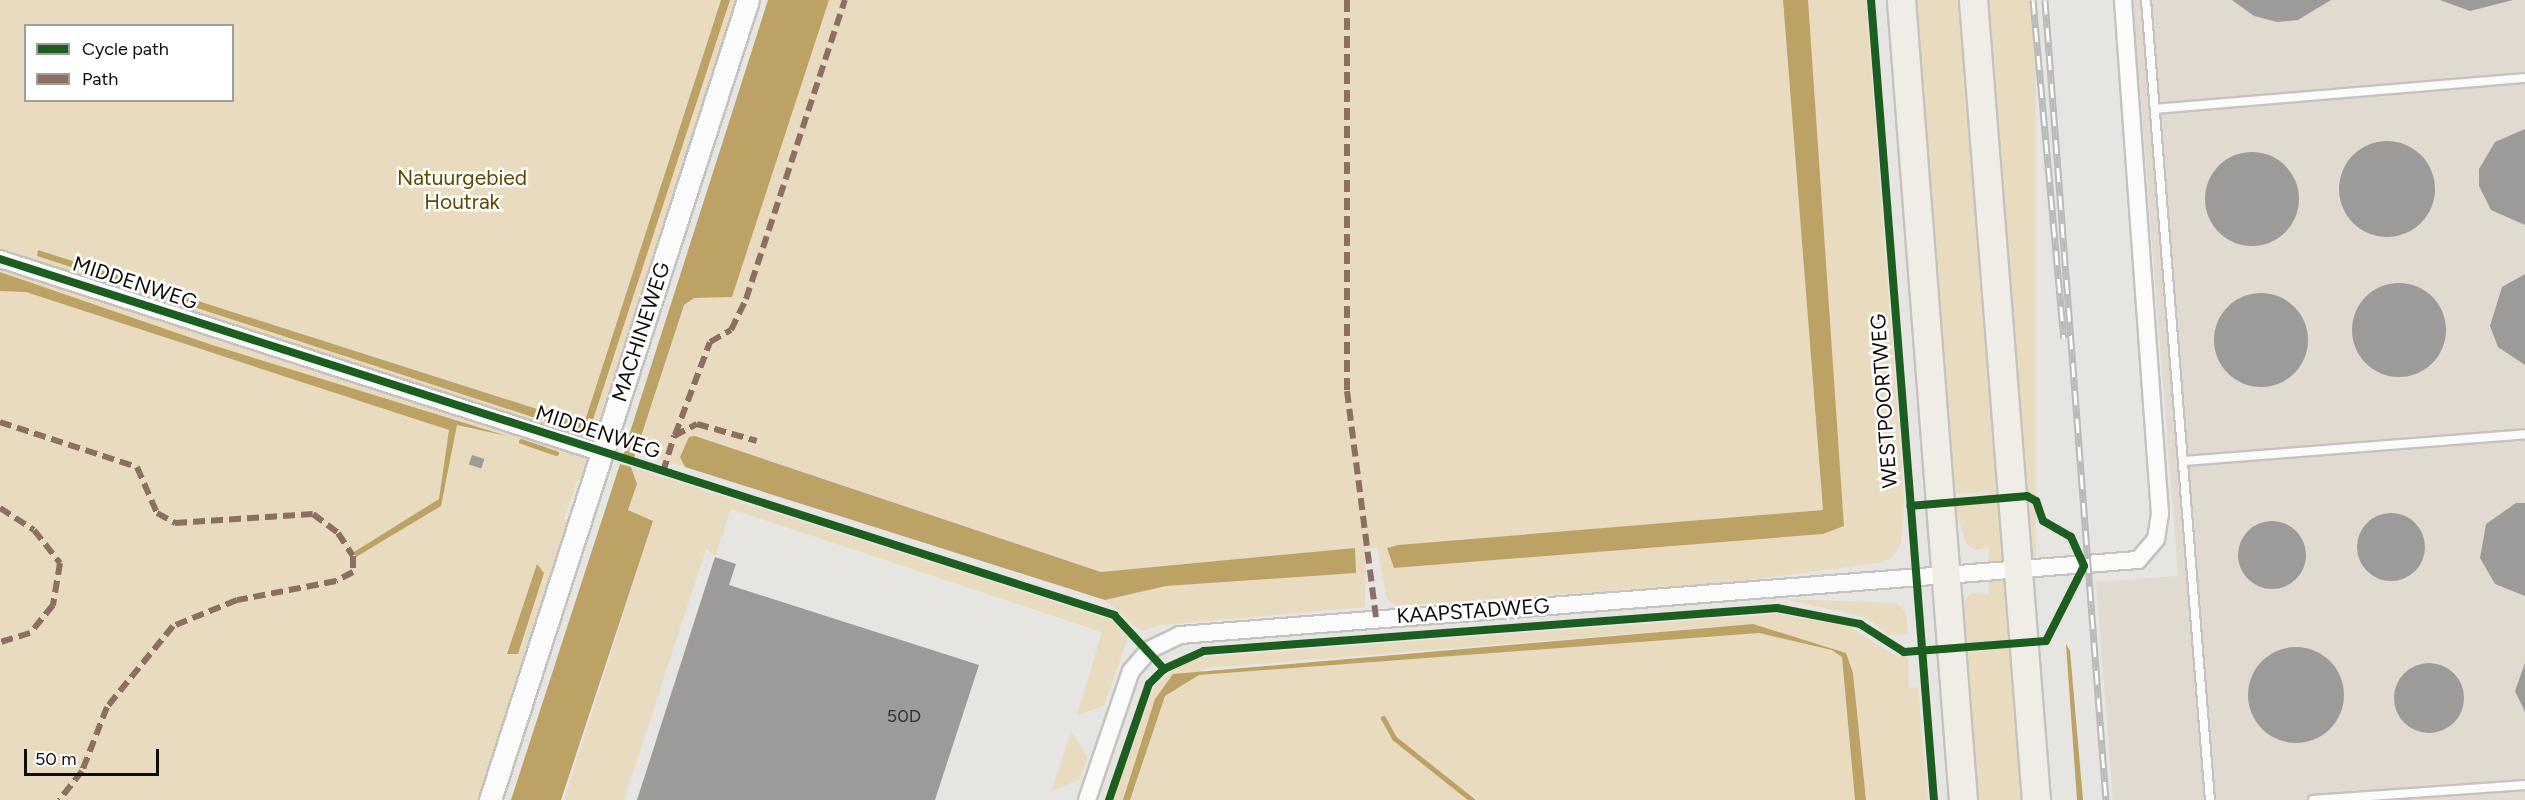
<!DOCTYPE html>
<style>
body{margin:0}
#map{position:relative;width:2525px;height:800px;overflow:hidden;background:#e7e5e2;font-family:Figtree,sans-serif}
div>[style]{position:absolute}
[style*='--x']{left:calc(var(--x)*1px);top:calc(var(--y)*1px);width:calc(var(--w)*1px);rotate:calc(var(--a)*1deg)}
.built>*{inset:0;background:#e0dad1}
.green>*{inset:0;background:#e9dbbf;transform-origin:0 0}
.water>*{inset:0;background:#bda266}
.stream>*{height:5px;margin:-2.5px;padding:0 2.5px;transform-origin:2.5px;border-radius:2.5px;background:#bda266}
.building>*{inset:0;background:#9d9b99;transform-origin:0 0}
.round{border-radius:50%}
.roads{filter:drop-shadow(2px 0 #c5c3c0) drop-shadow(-2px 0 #c5c3c0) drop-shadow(0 2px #c5c3c0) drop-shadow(0 -2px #c5c3c0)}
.service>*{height:8px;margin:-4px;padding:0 4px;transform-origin:4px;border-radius:4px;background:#fbfbfb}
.minor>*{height:16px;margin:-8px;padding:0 8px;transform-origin:8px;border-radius:8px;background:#fbfbfb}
.tertiary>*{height:21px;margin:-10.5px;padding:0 10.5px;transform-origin:10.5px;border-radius:10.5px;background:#fbfbfb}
.primary>*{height:27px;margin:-13.5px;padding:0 13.5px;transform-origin:13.5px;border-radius:13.5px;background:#f0ede6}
.rail>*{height:7px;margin-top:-3.5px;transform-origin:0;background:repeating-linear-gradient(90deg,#fff 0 14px,#babab9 0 28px);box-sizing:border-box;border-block:2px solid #babab9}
.quiet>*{height:6px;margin-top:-3px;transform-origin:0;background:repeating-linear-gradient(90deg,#8d6e63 0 12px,transparent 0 18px)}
.cycleway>*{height:8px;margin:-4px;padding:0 4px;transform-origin:4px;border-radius:4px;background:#1b5e20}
span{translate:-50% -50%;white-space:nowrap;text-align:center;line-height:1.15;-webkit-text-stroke:5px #fff;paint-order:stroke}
.number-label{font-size:18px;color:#32302e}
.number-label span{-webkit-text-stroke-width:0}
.park-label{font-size:21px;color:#604601}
.street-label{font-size:21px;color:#0e0d0b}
.legend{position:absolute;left:24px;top:24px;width:210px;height:78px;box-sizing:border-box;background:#fff;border:2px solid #9f9e9d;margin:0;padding:8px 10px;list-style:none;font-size:18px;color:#0e0d0b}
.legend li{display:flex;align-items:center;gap:12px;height:30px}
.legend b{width:30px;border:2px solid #9f9e9d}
.scale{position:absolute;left:24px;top:749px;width:135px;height:27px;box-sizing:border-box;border:3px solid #0e0d0b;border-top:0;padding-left:8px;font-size:18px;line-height:21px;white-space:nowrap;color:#0e0d0b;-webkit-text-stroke:4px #fff;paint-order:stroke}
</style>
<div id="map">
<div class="built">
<i style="clip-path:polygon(2133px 0,2525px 0,2525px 800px,2113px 800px,2096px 582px,2178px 576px)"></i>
</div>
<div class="green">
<i style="clip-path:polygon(evenodd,0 0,740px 0,596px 442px,0 253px,0 0,26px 26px,232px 26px,232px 100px,26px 100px,26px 26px)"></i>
<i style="clip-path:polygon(829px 0,1783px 0,1823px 510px,1398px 545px,1387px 549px,1395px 568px,1823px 534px,1844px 526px,1807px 0,1866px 0,1904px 499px,1901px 544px,1892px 558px,1879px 563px,1732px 582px,1396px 606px,1387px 599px,1377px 547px,1366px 548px,1365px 607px,1160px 625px,1141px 631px,1105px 600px,1166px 586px,1356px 573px,1355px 548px,1101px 572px,695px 436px,680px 456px,685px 467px,636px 451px,684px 305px,694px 298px,732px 297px)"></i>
<i style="clip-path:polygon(1909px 0,1964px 0,2002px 490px,1955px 494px,1932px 291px)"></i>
<i style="left:1989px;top:0;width:47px;height:802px"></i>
<i style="clip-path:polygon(0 264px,588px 457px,586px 475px,577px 481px,564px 518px,569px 527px,482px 800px,0 800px)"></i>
<i style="clip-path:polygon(631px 467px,1114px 621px,1128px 638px,1104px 706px,1077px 715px,1102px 632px,731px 509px,715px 557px,706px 549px,624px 800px,564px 800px,653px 521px,628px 511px,637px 484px)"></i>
<i style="clip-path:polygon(2003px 501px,1996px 546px,1975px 550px,1966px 544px,1955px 504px)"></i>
<i style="clip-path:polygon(1971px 593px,1988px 594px,1997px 603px,2005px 641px,1958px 645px,1961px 606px)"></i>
<i style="clip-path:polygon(1783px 599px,1896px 603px,1906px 612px,1908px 634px,1889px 635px,1865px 617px)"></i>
<i style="clip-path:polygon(evenodd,1778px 614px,1850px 627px,1893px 654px,1908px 657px,1909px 688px,1918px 687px,1928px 800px,1866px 800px,1853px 673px,1846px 653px,1833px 650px,1842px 657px,1855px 800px,1113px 800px,1154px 687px,1179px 666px,1202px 657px,1778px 614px,1753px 624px,1828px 648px,1759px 633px,1199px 675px,1207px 668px,1753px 624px)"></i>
<i style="left:2006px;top:649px;width:151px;height:48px;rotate:85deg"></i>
<i style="clip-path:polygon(1071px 731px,1087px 757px,1080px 779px,1051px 792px)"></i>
</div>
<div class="water">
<i style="clip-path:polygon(721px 0,730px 0,588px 435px,37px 256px,38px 250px,584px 424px)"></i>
<i style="clip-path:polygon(768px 0,829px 0,732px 297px,694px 298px,684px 305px,634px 458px,623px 454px)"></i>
<i style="clip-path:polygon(1783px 0,1808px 0,1844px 526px,1823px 534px,1394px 568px,1387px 548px,1398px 545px,1823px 510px)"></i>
<i style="clip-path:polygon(0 272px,209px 344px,507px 436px,457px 425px,441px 506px,356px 557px,354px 552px,439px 499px,449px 430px,26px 292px,0 291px)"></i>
<i style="clip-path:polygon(695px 436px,1101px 572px,1355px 548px,1356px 573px,1166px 586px,1105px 600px,685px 467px,680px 457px,689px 437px)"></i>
<i style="clip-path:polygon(620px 464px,631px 467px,637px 484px,628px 510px,653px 521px,561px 800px,511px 800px)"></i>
<i style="clip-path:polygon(537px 564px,544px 573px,518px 654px,507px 654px)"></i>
<i style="clip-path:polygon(1753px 624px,1846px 653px,1853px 673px,1866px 800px,1855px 800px,1842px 657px,1832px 650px,1759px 633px,1199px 675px,1165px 696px,1130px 800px,1123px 800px,1155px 699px,1173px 674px)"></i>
<i style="clip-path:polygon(2066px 644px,2070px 651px,2083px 800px,2077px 800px)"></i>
</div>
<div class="stream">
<i style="--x:521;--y:441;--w:37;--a:19"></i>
<i style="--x:1383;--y:718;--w:23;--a:61"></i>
<i style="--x:1394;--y:738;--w:100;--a:38.5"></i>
</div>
<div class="building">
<i style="clip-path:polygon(2232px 0,2331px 0,2298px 20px,2277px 22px,2254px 16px)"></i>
<i style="clip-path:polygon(2440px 0,2513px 0,2470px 11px)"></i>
<i style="clip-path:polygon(2525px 129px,2525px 225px,2491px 210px,2479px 186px,2479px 169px,2495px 142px)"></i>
<i class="round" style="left:2339px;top:141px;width:96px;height:96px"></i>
<i class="round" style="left:2205px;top:152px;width:94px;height:94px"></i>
<i style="clip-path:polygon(2525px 274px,2525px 365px,2498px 347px,2490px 326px,2502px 287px)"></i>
<i class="round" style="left:2352px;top:283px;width:94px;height:94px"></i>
<i class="round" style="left:2214px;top:293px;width:94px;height:94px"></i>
<i style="left:472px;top:455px;width:13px;height:10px;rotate:18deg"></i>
<i style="clip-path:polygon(2516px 503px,2525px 503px,2525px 596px,2495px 584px,2480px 558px,2486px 524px)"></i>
<i class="round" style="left:2357px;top:513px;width:68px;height:68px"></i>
<i class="round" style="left:2238px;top:521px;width:68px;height:68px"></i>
<i style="clip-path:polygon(715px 557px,736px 564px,729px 585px,979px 665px,935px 800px,637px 800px)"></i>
<i class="round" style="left:2248px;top:647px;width:96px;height:96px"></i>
<i class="round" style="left:2394px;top:663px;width:70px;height:70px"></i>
<i style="clip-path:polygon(2525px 663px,2525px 712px,2515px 691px)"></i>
</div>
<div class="roads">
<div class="service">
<i style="--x:2146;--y:0;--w:803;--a:85.43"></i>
<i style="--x:2155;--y:109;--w:371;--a:-4.8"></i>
<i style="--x:2185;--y:461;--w:341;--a:-4.5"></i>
<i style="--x:2313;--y:800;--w:213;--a:-4"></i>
</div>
<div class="minor">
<i style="--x:0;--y:259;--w:632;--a:17.86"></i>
<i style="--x:1087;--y:800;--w:136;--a:-71.2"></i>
<i style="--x:1131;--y:671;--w:28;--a:-49"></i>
<i style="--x:1149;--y:650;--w:34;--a:-26"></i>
<i style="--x:1180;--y:635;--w:961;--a:-4.48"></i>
<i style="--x:2138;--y:560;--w:28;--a:-49"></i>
<i style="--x:2156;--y:539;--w:25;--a:-81"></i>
<i style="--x:2160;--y:514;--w:515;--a:-94.12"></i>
</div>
<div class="tertiary">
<i style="--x:490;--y:800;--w:841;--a:-72.13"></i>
</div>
<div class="primary">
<i style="--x:1901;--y:0;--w:802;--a:85.57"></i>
<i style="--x:1973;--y:0;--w:802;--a:85.5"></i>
</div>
</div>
<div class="rail">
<i style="--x:2033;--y:0;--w:339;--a:84.8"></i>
<i style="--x:2045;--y:0;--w:802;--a:85.64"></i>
</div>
<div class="quiet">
<i style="--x:1347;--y:0;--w:391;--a:90"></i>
<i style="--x:1347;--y:391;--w:229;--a:82.7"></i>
<i style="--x:0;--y:422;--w:144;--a:18.2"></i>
<i style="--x:137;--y:467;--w:50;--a:66.5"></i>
<i style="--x:157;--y:513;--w:21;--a:29"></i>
<i style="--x:175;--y:523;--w:138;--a:-3.7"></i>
<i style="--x:313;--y:514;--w:31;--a:37"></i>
<i style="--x:338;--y:533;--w:27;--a:57"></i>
<i style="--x:353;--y:556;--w:16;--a:90"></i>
<i style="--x:353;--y:572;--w:19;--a:152"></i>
<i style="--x:336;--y:581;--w:101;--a:169.1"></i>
<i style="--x:237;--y:600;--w:69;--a:157.9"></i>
<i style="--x:173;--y:626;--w:104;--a:129.2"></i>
<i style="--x:107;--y:707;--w:69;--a:111.3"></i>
<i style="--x:82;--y:771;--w:37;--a:128"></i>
<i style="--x:675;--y:435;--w:99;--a:-69.4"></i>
<i style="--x:710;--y:342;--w:24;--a:-30"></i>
<i style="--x:731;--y:330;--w:34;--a:-64"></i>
<i style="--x:746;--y:299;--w:315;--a:-71.7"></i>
<i style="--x:663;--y:472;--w:38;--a:-73"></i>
<i style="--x:674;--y:436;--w:26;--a:-28"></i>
<i style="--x:697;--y:424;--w:62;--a:15.8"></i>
<i style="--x:0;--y:508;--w:40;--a:32.9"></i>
<i style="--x:34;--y:530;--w:42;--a:51.8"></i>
<i style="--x:60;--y:563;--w:43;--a:99.5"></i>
<i style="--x:53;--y:605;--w:36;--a:129"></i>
<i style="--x:30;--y:633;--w:31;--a:163"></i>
</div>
<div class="cycleway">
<i style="--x:1871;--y:0;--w:802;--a:85.5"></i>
<i style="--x:0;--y:259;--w:1170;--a:17.72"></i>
<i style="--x:1114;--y:615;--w:74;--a:47.2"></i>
<i style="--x:1109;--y:800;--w:123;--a:-71"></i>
<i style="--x:1149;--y:684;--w:21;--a:-45"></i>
<i style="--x:1164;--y:669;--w:44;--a:-24.2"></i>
<i style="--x:1204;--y:651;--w:575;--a:-4.29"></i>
<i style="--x:1777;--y:608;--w:85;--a:10.9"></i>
<i style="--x:1860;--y:624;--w:52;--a:32.5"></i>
<i style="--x:1904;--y:652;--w:142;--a:-4.4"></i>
<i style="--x:2046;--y:641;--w:84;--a:-63.1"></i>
<i style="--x:2084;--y:566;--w:32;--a:-114"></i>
<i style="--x:2071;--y:537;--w:32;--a:-150"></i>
<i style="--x:2043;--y:521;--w:21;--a:-109"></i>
<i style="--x:2036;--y:501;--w:10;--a:-151"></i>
<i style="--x:2027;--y:496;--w:117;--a:175.1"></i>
</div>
<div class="number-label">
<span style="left:904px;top:716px">50D</span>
</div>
<div class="park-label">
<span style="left:462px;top:190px">Natuurgebied<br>Houtrak</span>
</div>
<div class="street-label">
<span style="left:135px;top:283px;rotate:18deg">MIDDENWEG</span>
<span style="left:641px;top:332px;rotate:-72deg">MACHINEWEG</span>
<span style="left:1884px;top:401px;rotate:-94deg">WESTPOORTWEG</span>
<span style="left:598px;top:432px;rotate:18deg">MIDDENWEG</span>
<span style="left:1473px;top:611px;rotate:-4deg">KAAPSTADWEG</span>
</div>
<ul class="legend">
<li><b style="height:8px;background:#1b5e20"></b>Cycle path</li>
<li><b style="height:8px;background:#8d6e63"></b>Path</li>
</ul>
<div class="scale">50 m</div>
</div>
